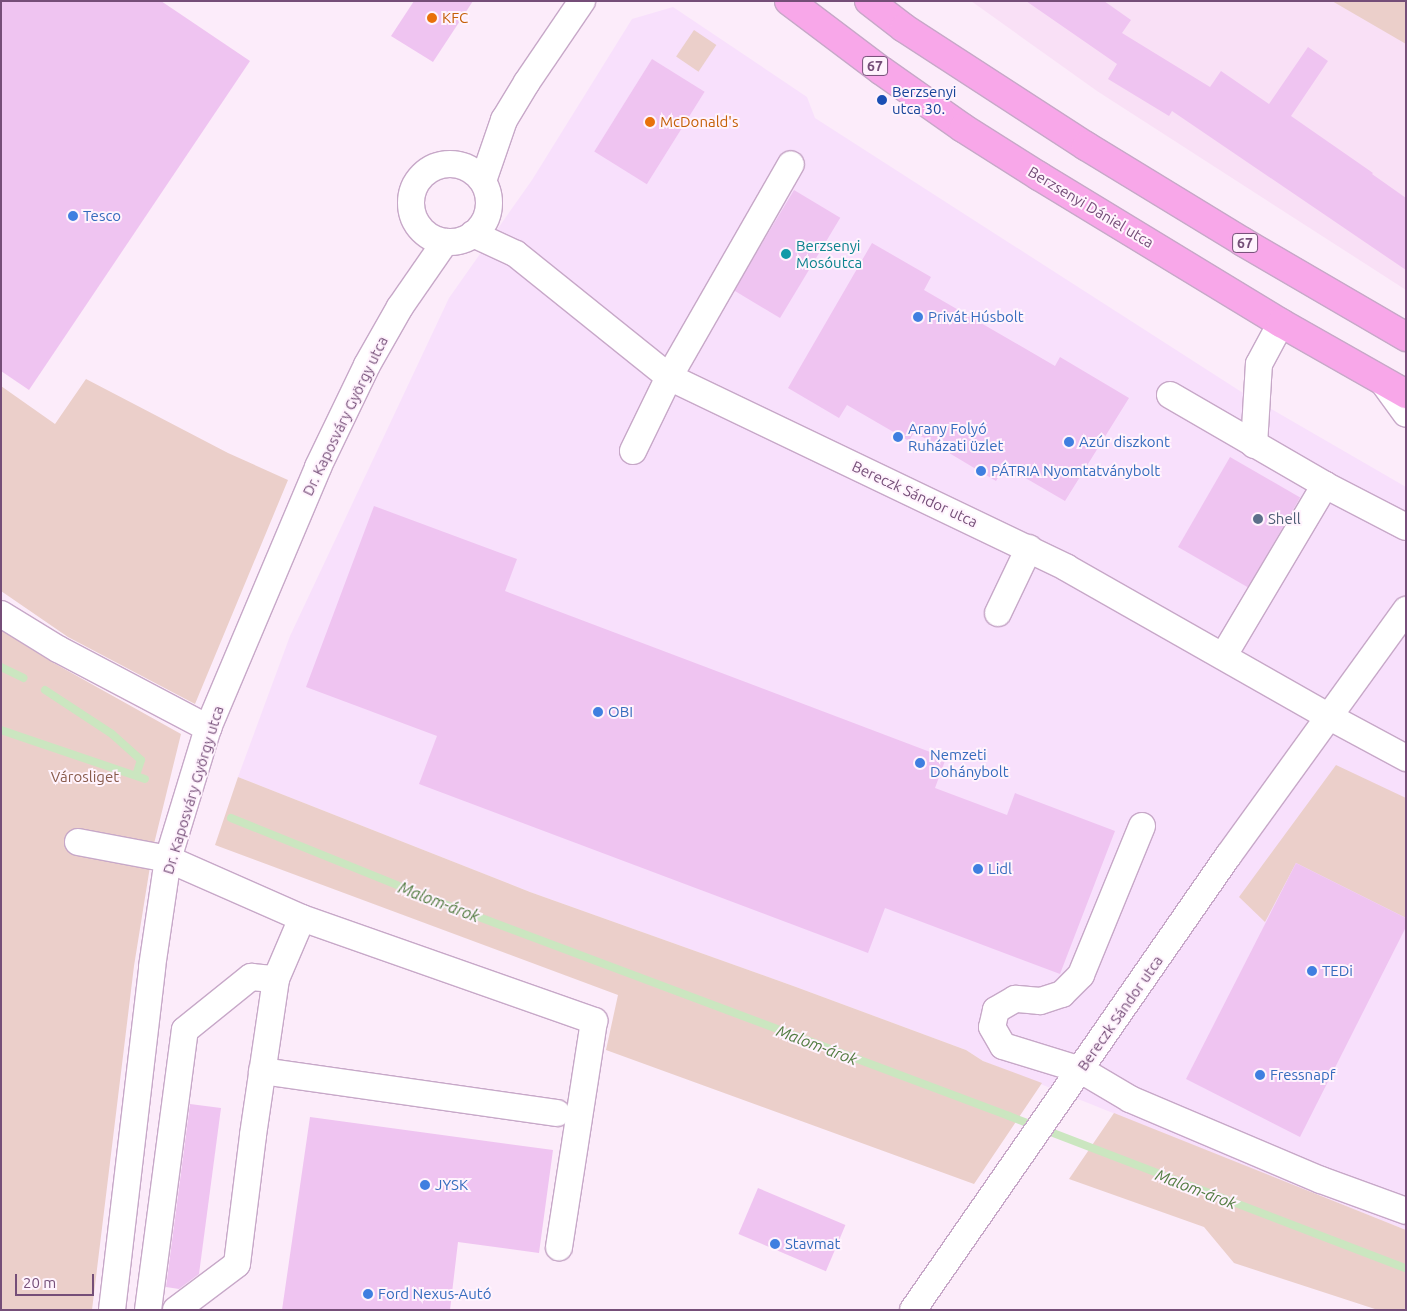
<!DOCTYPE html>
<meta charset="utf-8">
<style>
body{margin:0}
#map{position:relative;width:1407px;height:1311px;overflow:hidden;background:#fcecfa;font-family:Ubuntu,sans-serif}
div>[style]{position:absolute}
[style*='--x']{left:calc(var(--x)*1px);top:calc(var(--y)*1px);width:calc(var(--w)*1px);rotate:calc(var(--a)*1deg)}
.residential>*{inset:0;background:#f9e0f6}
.commercial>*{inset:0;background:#f8e0fc}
.green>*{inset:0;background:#ebcfca;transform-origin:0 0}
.stream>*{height:8px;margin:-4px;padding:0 4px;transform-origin:4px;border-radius:4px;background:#cbe6c0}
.building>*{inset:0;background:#efc4f1;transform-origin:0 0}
.roads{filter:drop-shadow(1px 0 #c7a8c8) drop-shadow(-1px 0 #c7a8c8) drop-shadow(0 1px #c7a8c8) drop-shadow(0 -1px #c7a8c8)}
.minor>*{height:26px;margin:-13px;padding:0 13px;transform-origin:13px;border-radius:13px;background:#fff}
.minor>.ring{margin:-13px;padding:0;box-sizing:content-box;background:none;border:26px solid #fff;border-radius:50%}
.major>*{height:28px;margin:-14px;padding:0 14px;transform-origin:14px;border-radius:14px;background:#f8a7e9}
.dots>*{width:14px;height:14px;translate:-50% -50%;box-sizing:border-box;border:2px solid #fff3fd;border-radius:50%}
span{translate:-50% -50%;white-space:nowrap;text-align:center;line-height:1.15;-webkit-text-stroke:4px #fff3fd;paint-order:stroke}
.shield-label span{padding:1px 4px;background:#fff3fd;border:1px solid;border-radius:4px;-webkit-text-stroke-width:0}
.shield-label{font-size:14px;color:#754e78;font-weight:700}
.food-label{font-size:15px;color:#c56008}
.left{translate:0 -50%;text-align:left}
.transit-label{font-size:15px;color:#164399}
.street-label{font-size:15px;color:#754e78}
.shop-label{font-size:15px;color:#366cbe}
.culture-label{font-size:15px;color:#0d838f}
.service-label{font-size:15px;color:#4e5e75}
.park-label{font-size:15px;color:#895c4c}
.water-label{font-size:16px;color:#527c41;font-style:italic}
.frame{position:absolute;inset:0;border:2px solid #754e78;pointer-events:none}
.scale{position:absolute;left:15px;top:1274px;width:79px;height:22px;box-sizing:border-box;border:2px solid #754e78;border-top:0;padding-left:6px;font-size:15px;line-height:18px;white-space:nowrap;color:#754e78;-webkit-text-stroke:4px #fff3fd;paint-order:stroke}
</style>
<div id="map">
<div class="residential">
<i style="clip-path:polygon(971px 1px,1406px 1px,1406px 290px,1097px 91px)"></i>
</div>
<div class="commercial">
<i style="clip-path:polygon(673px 7px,807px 97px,815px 118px,1240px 391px,1406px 487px,1406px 1230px,983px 1061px,966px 1050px,796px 987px,530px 892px,238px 777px,290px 636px,449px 298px,532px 180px,632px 19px)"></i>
</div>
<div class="green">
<i style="clip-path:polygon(1332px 1px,1406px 1px,1406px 44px)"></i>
<i style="left:694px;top:30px;width:27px;height:32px;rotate:34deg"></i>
<i style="clip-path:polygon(86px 379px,228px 453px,288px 480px,195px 704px,68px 637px,1px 591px,1px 386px,55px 424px)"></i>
<i style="clip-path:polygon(1px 630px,52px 662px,181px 734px,153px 848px,134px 966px,92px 1310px,1px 1310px)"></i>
<i style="clip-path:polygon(1336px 765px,1406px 798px,1406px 918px,1296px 863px,1265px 922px,1239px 897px)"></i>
<i style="clip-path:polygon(238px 777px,530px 892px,796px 987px,966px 1050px,983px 1061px,1042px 1083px,974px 1184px,606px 1050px,618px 995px,215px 845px)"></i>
<i style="clip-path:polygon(1114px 1113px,1406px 1230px,1406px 1310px,1378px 1310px,1234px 1263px,1204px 1227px,1069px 1179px)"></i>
</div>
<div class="stream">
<i style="--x:1;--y:667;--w:25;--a:26"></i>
<i style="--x:45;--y:690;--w:80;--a:33.3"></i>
<i style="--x:112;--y:734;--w:39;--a:42"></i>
<i style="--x:141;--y:760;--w:16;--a:108"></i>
<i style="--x:1;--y:730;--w:152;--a:18.8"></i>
<i style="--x:231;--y:818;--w:224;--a:22"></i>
<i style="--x:439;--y:902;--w:609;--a:20.58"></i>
<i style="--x:1009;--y:1116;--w:425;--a:21"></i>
</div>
<div class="building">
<i style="clip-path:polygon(1px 1px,161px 1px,250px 61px,29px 390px,1px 371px)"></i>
<i style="clip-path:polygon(414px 1px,473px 1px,433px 62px,391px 36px)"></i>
<i style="clip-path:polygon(1026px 1px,1104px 1px,1131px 20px,1122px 33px,1210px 87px,1221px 71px,1269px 104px,1308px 47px,1328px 61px,1291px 116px,1373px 173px,1372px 174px,1406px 198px,1406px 270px,1172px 111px,1169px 116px,1108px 79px,1117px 64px)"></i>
<i style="left:652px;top:59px;width:62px;height:109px;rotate:32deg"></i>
<i style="left:794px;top:190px;width:54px;height:117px;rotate:31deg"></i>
<i style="clip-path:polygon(872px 243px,931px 277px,924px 290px,1055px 366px,1060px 357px,1129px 398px,1065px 501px,1005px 466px,996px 481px,914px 432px,909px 441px,847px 405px,839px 418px,788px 388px)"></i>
<i style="left:1230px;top:457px;width:81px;height:104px;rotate:30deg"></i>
<i style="clip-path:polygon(374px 506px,517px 559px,505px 591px,946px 758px,935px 788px,1007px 815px,1015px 793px,1115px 831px,1060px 974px,885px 908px,868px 953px,419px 784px,437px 736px,306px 687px)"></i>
<i style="clip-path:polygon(1296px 863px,1406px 918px,1406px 927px,1300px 1137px,1186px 1079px)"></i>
<i style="clip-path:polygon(190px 1104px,221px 1108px,199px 1274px,179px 1289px,166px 1287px)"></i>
<i style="clip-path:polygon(310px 1117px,553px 1150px,539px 1253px,458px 1242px,450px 1310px,282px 1310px)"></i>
<i style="left:758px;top:1188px;width:95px;height:50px;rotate:23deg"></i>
</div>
<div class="roads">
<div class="minor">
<i class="ring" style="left:411px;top:164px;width:52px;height:52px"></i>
<i style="--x:483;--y:181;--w:65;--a:-71"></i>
<i style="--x:504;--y:120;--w:44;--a:-58.8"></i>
<i style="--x:527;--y:82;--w:98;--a:-55.8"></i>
<i style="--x:473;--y:234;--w:47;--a:24.9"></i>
<i style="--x:516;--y:254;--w:196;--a:38.8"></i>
<i style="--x:669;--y:377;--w:441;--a:25.6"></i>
<i style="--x:1067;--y:568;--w:300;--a:29.6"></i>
<i style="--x:1328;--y:716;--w:89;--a:28.3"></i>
<i style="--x:1383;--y:382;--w:39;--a:54"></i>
<i style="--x:1170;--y:395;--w:179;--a:30.1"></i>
<i style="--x:1325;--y:485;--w:91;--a:27.4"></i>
<i style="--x:1254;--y:445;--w:81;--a:-86.5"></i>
<i style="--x:1259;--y:364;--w:47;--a:-61.8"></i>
<i style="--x:633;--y:451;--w:82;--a:-64.1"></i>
<i style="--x:669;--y:377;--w:245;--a:-60.2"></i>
<i style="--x:998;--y:613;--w:72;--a:-64.5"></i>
<i style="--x:1;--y:614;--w:67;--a:31.6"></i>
<i style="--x:58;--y:649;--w:170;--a:27.8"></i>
<i style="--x:1224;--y:655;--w:198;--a:-59.3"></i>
<i style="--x:1142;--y:826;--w:161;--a:112.3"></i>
<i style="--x:1081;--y:975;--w:27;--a:135"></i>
<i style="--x:1062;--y:994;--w:23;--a:162"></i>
<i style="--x:1040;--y:1001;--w:25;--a:-175"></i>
<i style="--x:1015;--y:999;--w:22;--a:150"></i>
<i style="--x:996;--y:1010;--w:17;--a:103"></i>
<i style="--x:992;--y:1027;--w:22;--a:60"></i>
<i style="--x:1003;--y:1046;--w:82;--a:17.1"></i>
<i style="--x:1081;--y:1070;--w:57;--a:30.6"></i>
<i style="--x:1130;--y:1099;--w:207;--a:23"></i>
<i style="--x:1321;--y:1180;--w:90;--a:20"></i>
<i style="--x:78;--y:842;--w:92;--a:10.7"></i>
<i style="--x:168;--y:859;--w:146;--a:23.8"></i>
<i style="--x:302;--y:918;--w:310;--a:19.4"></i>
<i style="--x:594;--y:1021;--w:229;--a:98.8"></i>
<i style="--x:262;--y:1071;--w:298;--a:8.1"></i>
<i style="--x:112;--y:1310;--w:345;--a:-83.3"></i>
<i style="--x:152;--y:967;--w:109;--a:-81.6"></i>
<i style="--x:168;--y:859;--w:137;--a:-73"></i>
<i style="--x:208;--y:728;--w:283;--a:-67.1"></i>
<i style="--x:318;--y:467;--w:113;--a:-64.3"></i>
<i style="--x:367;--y:365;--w:67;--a:-60.4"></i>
<i style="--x:400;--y:307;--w:79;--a:-55.3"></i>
<i style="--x:148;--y:1310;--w:282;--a:-82.5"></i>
<i style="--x:185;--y:1030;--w:85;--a:-38.8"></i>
<i style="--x:251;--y:977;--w:25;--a:5"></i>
<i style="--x:176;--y:1310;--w:76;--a:-37"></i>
<i style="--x:237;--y:1264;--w:130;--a:-82.9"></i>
<i style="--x:253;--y:1135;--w:158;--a:-81.6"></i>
<i style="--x:276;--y:979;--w:66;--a:-66.9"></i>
<i style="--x:913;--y:1310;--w:553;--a:-55.25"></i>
<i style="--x:1228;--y:856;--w:304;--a:-54.1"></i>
</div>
<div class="major">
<i style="--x:789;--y:1;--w:116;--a:37"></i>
<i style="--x:882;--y:71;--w:99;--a:35.1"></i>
<i style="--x:963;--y:128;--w:90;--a:32.3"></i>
<i style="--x:1039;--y:176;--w:283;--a:31.3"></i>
<i style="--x:1281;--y:323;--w:144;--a:29.6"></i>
<i style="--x:869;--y:1;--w:44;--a:37.6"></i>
<i style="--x:904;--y:28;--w:217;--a:33"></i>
<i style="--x:1086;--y:146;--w:184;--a:31.4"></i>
<i style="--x:1243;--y:242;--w:189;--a:30.2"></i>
</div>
</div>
<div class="dots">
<i style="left:432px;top:18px;background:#e8710a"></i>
<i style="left:882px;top:100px;background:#1a4fb4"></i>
<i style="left:650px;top:122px;background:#e8710a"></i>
<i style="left:73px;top:216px;background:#3f7fe0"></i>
<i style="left:786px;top:254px;background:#0f9aa8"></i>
<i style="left:918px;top:317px;background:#3f7fe0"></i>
<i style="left:898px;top:437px;background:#3f7fe0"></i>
<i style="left:1069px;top:442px;background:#3f7fe0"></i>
<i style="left:981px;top:471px;background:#3f7fe0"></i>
<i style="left:1258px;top:519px;background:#5c6f8a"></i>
<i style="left:598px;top:712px;background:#3f7fe0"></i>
<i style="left:920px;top:763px;background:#3f7fe0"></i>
<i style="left:978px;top:869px;background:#3f7fe0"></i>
<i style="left:1312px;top:971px;background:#3f7fe0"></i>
<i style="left:1260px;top:1075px;background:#3f7fe0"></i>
<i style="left:425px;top:1185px;background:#3f7fe0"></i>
<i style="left:775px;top:1244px;background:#3f7fe0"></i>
<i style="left:368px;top:1294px;background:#3f7fe0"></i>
</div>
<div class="shield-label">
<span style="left:875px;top:66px">67</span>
<span style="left:1245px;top:243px">67</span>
</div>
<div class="food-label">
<span class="left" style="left:442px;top:18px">KFC</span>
<span class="left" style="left:660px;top:122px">McDonald's</span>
</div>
<div class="transit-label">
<span class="left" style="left:892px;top:100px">Berzsenyi<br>utca 30.</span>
</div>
<div class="street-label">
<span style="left:1091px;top:207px;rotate:31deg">Berzsenyi Dániel utca</span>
<span style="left:345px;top:416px;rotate:-64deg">Dr. Kaposváry György utca</span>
<span style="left:915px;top:494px;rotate:25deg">Bereczk Sándor utca</span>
<span style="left:193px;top:790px;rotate:-73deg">Dr. Kaposváry György utca</span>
<span style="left:1120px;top:1013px;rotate:-55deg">Bereczk Sándor utca</span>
</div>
<div class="shop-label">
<span class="left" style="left:83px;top:216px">Tesco</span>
<span class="left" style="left:928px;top:317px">Privát Húsbolt</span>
<span class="left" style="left:908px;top:437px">Arany Folyó<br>Ruházati üzlet</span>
<span class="left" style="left:1079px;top:442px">Azúr diszkont</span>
<span class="left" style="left:991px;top:471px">PÁTRIA Nyomtatványbolt</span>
<span class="left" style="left:608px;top:712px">OBI</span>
<span class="left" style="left:930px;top:763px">Nemzeti<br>Dohánybolt</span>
<span class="left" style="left:988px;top:869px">Lidl</span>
<span class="left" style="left:1322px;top:971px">TEDi</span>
<span class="left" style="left:1270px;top:1075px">Fressnapf</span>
<span class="left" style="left:435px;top:1185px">JYSK</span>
<span class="left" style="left:785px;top:1244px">Stavmat</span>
<span class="left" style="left:378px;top:1294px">Ford Nexus-Autó</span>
</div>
<div class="culture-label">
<span class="left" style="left:796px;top:254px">Berzsenyi<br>Mosóutca</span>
</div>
<div class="service-label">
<span class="left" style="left:1268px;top:519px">Shell</span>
</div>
<div class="park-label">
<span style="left:85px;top:777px">Városliget</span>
</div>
<div class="water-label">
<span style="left:439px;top:902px;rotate:21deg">Malom-árok</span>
<span style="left:817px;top:1045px;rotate:21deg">Malom-árok</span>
<span style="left:1196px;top:1189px;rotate:21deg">Malom-árok</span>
</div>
<div class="frame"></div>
<div class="scale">20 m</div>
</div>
